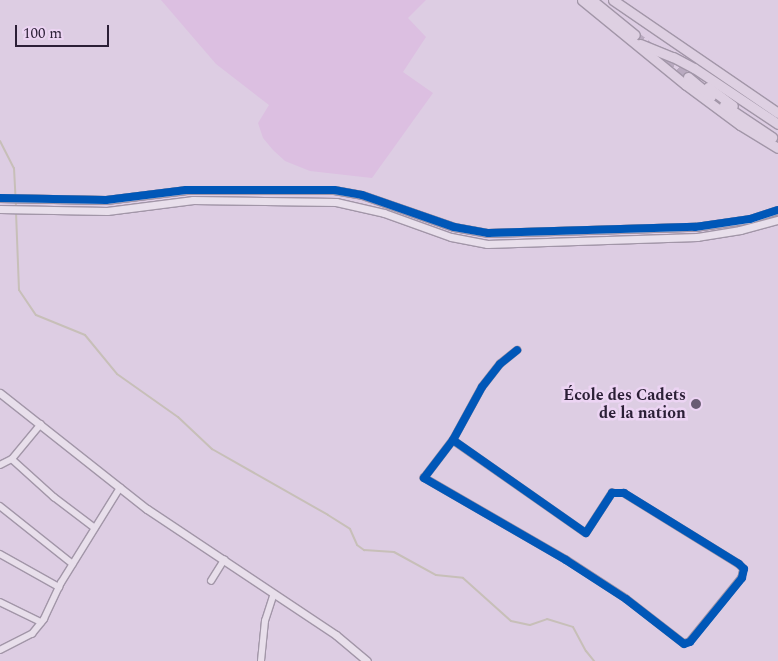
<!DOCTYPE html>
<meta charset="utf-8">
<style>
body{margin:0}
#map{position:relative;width:778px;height:661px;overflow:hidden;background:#ddcde3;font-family:Spectral,serif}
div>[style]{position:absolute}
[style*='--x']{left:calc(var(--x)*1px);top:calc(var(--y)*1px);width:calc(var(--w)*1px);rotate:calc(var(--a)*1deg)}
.farmland>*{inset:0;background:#dcbfe1}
.stream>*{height:2px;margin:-1px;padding:0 1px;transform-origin:1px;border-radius:1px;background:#c7bfb8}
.primary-tunnel>*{height:9px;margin-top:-4.5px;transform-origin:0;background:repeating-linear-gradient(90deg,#b9aac0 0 9px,transparent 0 13.5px)}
.roads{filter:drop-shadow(1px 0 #a296a8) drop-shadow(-1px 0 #a296a8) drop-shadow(0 1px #a296a8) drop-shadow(0 -1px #a296a8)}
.minor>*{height:5.5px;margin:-2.75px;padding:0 2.75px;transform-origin:2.75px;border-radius:2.75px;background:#e8dfeb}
.tertiary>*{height:7px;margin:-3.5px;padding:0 3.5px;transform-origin:3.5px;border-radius:3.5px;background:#e8dfeb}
.primary>*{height:9px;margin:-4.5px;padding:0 4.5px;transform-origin:4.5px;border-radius:4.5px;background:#ded0e2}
.cycleway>*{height:8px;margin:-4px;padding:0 4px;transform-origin:4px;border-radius:4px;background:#0057b8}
.dots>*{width:14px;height:14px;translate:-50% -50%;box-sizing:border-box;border:2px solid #ecd4f3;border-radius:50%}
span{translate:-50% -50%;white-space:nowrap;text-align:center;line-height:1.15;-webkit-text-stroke:5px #ecd4f3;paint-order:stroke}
.poi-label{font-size:16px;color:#2b1f36;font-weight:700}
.right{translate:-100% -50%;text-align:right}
.scale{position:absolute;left:15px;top:25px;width:94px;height:22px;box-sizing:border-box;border:2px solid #2b1f36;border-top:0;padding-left:6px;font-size:15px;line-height:18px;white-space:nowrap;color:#2b1f36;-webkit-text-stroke:4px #ecd4f3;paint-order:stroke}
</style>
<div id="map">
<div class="farmland">
<i style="clip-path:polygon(161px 0,426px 0,408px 18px,426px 37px,403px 72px,433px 93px,372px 178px,310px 171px,285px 161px,273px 150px,263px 138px,258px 123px,269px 105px,216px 64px)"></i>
</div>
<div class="stream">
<i style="--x:0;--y:141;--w:30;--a:63"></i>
<i style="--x:14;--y:168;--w:39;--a:87"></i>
<i style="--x:16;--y:212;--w:78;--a:87.8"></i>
<i style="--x:19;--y:290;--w:30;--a:56"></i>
<i style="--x:36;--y:315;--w:53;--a:22.2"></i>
<i style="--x:85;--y:335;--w:50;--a:50.6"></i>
<i style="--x:117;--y:374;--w:75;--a:35.2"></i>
<i style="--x:178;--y:417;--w:47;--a:43.3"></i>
<i style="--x:212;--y:449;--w:133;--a:29.6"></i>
<i style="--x:328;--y:515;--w:26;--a:32"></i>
<i style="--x:350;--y:529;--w:17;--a:66"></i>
<i style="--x:357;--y:545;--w:9;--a:36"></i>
<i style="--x:364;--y:550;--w:30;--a:4"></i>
<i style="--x:394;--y:552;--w:48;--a:28.7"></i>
<i style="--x:436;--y:575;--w:27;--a:6"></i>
<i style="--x:463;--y:578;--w:64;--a:41.9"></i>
<i style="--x:511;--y:621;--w:19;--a:12"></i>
<i style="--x:530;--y:625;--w:18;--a:-19"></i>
<i style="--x:547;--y:619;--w:27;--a:17"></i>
<i style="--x:573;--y:627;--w:27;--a:62"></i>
<i style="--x:586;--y:651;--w:13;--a:51"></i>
</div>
<div class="primary-tunnel">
<i style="--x:635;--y:35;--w:68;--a:38.4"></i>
</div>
<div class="roads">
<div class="minor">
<i style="--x:453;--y:440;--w:162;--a:35"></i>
<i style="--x:586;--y:533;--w:48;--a:-57"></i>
<i style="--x:612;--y:493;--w:12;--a:0"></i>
<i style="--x:624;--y:493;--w:135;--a:31.7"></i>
<i style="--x:739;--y:564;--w:7;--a:45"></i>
<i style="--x:744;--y:569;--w:9;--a:103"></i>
<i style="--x:742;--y:578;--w:82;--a:129.1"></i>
<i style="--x:690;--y:642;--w:6;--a:162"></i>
<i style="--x:684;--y:644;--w:73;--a:-142.2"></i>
<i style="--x:626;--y:599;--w:72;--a:-147"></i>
<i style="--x:566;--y:560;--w:164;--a:-150"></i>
<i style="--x:424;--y:478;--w:48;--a:-52.7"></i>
<i style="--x:453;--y:440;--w:60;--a:-61.3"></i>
<i style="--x:482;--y:387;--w:29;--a:-52"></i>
<i style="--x:500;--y:364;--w:22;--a:-39"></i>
<i style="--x:12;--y:459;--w:57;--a:42.1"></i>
<i style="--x:54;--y:497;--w:51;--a:37.1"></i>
<i style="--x:0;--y:465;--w:13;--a:-27"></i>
<i style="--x:12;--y:459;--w:45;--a:-50.4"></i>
<i style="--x:0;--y:506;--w:93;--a:38.5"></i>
<i style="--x:0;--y:554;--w:68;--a:29.2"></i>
<i style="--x:211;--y:581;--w:25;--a:-58"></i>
<i style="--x:0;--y:602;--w:46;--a:26"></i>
<i style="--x:0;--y:650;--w:36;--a:-27"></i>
<i style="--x:32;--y:634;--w:19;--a:-51"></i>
<i style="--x:44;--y:619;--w:40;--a:-65"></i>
<i style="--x:61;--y:583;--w:112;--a:-58.2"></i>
<i style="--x:261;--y:661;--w:40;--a:-84.3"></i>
<i style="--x:265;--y:621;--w:28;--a:-72"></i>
</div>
<div class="tertiary">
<i style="--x:0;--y:198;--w:106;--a:1.1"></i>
<i style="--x:106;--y:200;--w:81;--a:-7.1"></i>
<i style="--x:186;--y:190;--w:148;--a:0"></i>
<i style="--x:334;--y:190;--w:28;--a:10"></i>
<i style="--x:362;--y:195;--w:97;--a:19.2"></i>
<i style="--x:454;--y:227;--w:35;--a:10"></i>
<i style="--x:488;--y:233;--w:207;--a:-1.7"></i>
<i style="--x:695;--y:227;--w:56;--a:-8.3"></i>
<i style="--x:750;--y:219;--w:29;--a:-18"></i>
<i style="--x:0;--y:209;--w:107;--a:1.1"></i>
<i style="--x:107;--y:211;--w:87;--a:-7.3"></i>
<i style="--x:193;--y:200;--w:143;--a:0.8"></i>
<i style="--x:336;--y:202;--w:49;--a:12.9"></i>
<i style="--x:384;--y:213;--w:71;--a:19.7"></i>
<i style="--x:451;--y:237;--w:37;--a:11"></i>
<i style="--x:487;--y:244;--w:210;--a:-1.9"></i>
<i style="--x:697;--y:237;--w:44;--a:-9.2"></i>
<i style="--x:740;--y:230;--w:39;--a:-15"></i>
<i style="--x:0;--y:393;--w:187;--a:38.3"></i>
<i style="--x:147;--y:509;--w:227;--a:33.7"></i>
<i style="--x:336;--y:635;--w:40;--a:40"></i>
</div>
<div class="primary">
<i style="--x:582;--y:0;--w:134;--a:39.3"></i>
<i style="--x:686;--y:85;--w:67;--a:36.5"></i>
<i style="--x:740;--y:125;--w:44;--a:31.2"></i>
<i style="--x:592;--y:0;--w:55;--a:39.1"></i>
<i style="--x:613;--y:0;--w:200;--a:34.4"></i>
<i style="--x:640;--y:44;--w:35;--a:22"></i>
<i style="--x:673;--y:57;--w:24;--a:28"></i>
<i style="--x:694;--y:68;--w:101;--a:33.7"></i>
<i style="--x:688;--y:77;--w:30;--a:40"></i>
<i style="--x:708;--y:87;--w:31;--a:37"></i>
<i style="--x:724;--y:105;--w:58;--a:33.7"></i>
</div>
</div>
<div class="cycleway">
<i style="--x:0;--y:198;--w:106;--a:1.1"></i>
<i style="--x:106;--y:200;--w:81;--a:-7.1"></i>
<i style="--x:186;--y:190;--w:148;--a:0"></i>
<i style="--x:334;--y:190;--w:28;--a:10"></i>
<i style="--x:362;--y:195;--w:97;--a:19.2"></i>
<i style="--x:454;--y:227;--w:35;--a:10"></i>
<i style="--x:488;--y:233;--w:207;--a:-1.7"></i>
<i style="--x:695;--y:227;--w:56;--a:-8.3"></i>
<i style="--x:750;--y:219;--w:29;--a:-18"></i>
<i style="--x:453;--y:440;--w:162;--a:35"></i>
<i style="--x:586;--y:533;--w:48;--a:-57"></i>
<i style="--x:612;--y:493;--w:12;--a:0"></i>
<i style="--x:624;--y:493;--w:135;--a:31.7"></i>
<i style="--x:739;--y:564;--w:7;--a:45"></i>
<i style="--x:744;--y:569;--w:9;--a:103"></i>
<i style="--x:742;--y:578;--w:82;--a:129.1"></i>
<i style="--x:690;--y:642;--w:6;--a:162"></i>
<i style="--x:684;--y:644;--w:73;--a:-142.2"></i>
<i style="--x:626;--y:599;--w:72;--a:-147"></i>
<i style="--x:566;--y:560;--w:164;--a:-150"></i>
<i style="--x:424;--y:478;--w:48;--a:-52.7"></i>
<i style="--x:453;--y:440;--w:60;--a:-61.3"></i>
<i style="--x:482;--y:387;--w:29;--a:-52"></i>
<i style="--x:500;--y:364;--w:22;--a:-39"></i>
</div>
<div class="dots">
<i style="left:696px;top:404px;background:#695c73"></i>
</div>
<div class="poi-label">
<span class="right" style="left:686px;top:404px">École des Cadets<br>de la nation</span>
</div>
<div class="scale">100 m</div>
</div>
